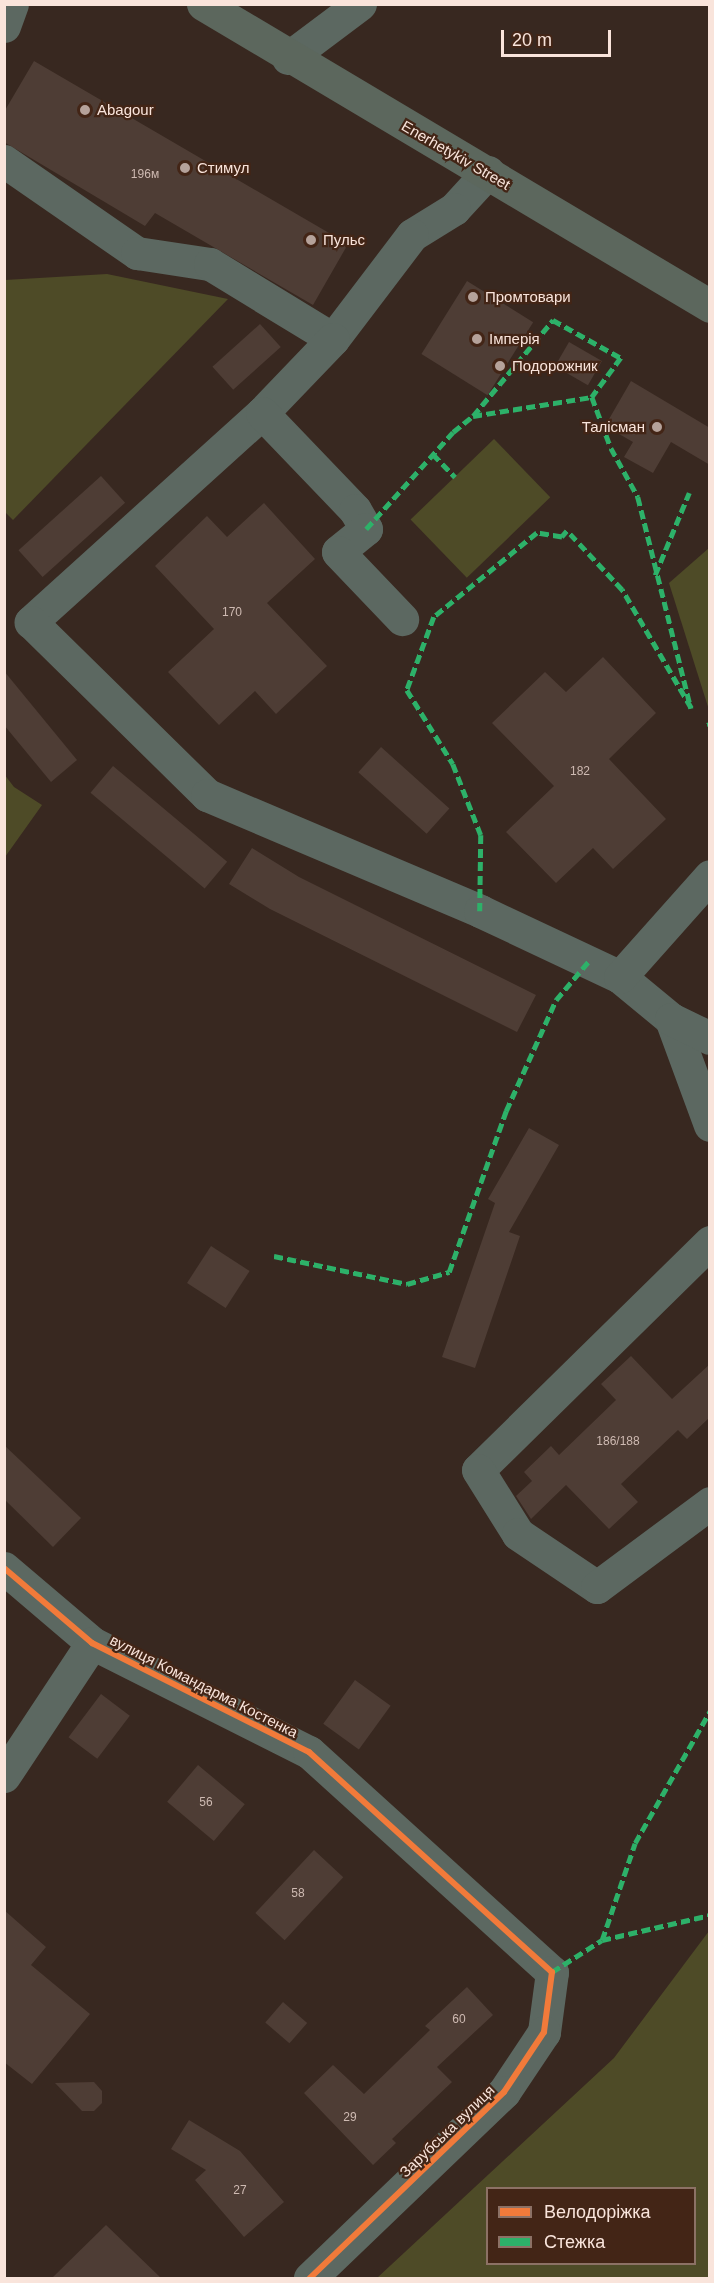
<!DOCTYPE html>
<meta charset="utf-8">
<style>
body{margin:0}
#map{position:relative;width:714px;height:2283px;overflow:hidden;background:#382820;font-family:Helvetica,sans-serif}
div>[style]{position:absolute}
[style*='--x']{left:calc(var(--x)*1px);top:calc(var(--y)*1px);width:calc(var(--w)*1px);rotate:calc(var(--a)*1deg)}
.green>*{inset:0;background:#4e4b27;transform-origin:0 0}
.building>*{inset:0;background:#4e3d35;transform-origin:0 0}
.minor>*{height:33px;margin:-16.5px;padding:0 16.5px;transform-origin:16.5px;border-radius:16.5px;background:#5c6861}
.major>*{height:33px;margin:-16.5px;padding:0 16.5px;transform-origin:16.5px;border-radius:16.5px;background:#5c675d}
.quiet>*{height:4.5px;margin-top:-2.25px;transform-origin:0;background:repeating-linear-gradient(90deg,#2db169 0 9px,transparent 0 13.5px)}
.cycleway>*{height:6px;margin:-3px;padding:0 3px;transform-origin:3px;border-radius:3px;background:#f17a3a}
.dots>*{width:16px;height:16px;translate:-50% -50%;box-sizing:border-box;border:3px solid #432516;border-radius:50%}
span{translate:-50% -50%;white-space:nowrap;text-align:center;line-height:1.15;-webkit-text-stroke:4.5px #432516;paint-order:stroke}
.number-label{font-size:12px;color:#cebab2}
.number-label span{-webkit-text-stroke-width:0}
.poi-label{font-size:15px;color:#f9e4db}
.left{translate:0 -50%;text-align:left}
.right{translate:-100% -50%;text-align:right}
.street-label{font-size:15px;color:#f9e4db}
.frame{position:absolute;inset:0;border:6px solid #f9e4db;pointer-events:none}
.legend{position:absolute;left:486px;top:2187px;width:210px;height:78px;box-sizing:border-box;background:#432516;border:2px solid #8c7165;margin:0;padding:8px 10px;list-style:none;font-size:18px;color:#f9e4db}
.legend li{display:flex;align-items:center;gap:12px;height:30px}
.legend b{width:30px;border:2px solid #8c7165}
.scale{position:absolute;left:501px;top:30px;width:110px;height:27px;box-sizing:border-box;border:3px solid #f9e4db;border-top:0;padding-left:8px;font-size:18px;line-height:21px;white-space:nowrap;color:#f9e4db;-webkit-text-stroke:4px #432516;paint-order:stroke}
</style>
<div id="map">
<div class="green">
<i style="clip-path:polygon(107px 274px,228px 299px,13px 520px,4px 511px,5px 280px)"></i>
<i style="left:494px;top:439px;width:81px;height:116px;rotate:46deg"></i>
<i style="clip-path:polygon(709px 548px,709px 710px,669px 583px)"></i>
<i style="clip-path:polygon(4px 774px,14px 787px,42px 805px,5px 857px)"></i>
<i style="clip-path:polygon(evenodd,709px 1931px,709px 2278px,377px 2278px,614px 2058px,709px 1931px,694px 2188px,694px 2264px,488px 2264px,488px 2188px,694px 2188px)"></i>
</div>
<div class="building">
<i style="clip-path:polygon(34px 61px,348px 244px,313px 305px,155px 213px,145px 226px,4px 142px,4px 112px)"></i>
<i style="left:467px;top:281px;width:78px;height:86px;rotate:32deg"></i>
<i style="left:260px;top:324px;width:31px;height:64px;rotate:48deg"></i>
<i style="left:569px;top:342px;width:38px;height:28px;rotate:30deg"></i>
<i style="clip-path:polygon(631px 381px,710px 428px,710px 465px,671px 442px,653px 473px,624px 457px,633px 442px,605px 426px)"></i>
<i style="left:101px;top:476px;width:36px;height:111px;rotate:48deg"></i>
<i style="clip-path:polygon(264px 503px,315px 559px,267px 603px,327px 666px,276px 714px,255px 691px,219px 725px,168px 672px,214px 629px,155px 566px,207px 516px,227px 537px)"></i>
<i style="clip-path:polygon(603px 657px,656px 713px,609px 759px,666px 819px,613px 869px,593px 848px,556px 883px,506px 832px,554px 786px,492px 723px,545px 672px,566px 692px)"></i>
<i style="clip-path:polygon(4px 671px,77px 760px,51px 782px,4px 725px)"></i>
<i style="left:381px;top:747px;width:92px;height:34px;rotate:42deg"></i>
<i style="left:113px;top:766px;width:149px;height:35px;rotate:40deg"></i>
<i style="clip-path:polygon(252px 848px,299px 877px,536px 995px,517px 1032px,270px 909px,229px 884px)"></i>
<i style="clip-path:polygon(529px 1128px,559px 1145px,509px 1232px,520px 1236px,475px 1368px,442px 1357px,495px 1203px,488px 1199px)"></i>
<i style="left:211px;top:1246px;width:46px;height:44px;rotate:33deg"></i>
<i style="clip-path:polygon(631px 1356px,672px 1399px,710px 1364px,710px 1417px,687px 1439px,678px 1430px,621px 1484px,638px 1502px,609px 1529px,566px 1485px,531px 1519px,516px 1496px,532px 1481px,524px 1472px,551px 1446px,559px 1455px,616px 1400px,601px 1384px)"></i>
<i style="clip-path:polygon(4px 1445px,81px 1518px,53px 1547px,4px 1499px)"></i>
<i style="left:355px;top:1680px;width:44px;height:54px;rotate:36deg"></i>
<i style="left:101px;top:1694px;width:36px;height:54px;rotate:37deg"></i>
<i style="left:198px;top:1765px;width:61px;height:48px;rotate:40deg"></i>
<i style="left:314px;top:1850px;width:40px;height:86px;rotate:43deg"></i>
<i style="clip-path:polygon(4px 1910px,46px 1947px,31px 1965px,90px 2014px,32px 2084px,4px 2062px)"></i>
<i style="clip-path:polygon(467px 1987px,493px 2015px,437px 2067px,452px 2082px,392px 2139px,396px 2143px,373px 2165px,304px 2093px,333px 2065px,364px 2094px,430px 2030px,425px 2026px)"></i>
<i style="left:283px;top:2002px;width:32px;height:27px;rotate:41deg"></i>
<i style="clip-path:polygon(94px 2082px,102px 2091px,102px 2103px,94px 2111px,82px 2111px,55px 2083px)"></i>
<i style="clip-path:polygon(189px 2120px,240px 2151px,284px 2202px,244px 2237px,195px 2180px,206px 2170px,171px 2149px)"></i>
<i style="clip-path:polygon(106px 2225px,161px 2278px,52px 2278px)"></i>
</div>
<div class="minor">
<i style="--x:4;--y:26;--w:23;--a:-70"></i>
<i style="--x:288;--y:58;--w:90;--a:-36.9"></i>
<i style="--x:4;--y:161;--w:162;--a:34.7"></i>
<i style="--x:137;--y:253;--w:74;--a:8.6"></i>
<i style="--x:210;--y:264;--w:144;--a:31.4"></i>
<i style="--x:488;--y:172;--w:50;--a:132.6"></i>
<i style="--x:454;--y:209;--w:49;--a:148.2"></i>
<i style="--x:412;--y:235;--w:131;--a:127.2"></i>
<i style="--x:333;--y:339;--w:103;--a:133.8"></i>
<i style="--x:262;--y:413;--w:312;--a:137.9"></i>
<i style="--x:31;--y:622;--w:247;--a:44.5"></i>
<i style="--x:207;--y:795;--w:297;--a:23"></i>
<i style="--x:480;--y:911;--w:155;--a:25.2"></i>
<i style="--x:620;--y:977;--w:66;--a:39.5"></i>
<i style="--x:671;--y:1019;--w:113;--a:69.8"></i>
<i style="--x:262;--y:413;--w:134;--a:46.2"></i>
<i style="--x:355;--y:510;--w:22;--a:60"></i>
<i style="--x:366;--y:529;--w:36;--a:141"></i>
<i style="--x:338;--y:552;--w:93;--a:46.3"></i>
<i style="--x:620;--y:977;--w:135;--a:-48.3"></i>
<i style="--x:671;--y:1019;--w:43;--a:26"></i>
<i style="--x:710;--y:1242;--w:325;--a:135.5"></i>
<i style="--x:478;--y:1470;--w:75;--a:58"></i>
<i style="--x:518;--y:1534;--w:95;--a:33.9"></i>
<i style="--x:597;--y:1587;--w:141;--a:-36.6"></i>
<i style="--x:4;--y:1568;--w:116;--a:40.4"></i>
<i style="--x:92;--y:1643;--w:243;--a:26.7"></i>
<i style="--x:309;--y:1752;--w:328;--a:42.2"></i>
<i style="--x:552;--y:1972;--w:61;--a:97.6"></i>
<i style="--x:544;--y:2032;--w:72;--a:123.7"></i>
<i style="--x:504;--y:2092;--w:269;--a:136.2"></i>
<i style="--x:4;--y:1776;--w:159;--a:-56.5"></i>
</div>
<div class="major">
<i style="--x:203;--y:4;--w:590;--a:30.78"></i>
</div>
<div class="quiet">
<i style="--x:473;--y:416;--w:121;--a:-9.1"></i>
<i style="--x:433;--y:454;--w:32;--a:46"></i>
<i style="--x:366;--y:529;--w:130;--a:-48.1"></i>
<i style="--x:453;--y:432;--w:26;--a:-39"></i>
<i style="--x:473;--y:416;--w:125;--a:-50.2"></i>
<i style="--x:553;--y:320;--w:78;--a:29.2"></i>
<i style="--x:621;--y:358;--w:49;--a:126.6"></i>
<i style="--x:592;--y:397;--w:54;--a:69.6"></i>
<i style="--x:611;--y:448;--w:56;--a:61.1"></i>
<i style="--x:638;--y:497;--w:218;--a:75.9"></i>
<i style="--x:691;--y:708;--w:137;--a:-120.3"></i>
<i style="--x:622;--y:590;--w:81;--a:-133"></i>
<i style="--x:567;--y:531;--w:8;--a:130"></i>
<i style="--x:562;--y:537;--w:25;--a:-171"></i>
<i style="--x:537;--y:533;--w:133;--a:140.8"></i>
<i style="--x:434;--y:617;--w:78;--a:110.3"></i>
<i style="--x:407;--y:690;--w:87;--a:58.1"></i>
<i style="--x:453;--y:764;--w:76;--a:68.5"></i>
<i style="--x:481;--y:835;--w:76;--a:90.8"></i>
<i style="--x:655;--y:575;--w:89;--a:-67.5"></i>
<i style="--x:707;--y:725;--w:3;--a:-18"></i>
<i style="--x:274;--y:1256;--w:136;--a:11.9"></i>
<i style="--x:407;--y:1284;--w:44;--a:-15.9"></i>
<i style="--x:449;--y:1272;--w:171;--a:-70.5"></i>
<i style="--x:506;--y:1111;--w:122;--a:-65.8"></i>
<i style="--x:556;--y:1000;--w:50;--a:-49.9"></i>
<i style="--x:602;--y:1940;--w:102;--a:-71.2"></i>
<i style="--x:635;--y:1843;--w:152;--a:-60.4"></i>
<i style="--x:552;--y:1972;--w:59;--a:-32.6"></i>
<i style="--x:602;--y:1940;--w:111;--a:-13"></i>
</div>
<div class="cycleway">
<i style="--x:4;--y:1568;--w:116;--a:40.4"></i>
<i style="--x:92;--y:1643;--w:243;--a:26.7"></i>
<i style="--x:309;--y:1752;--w:328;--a:42.2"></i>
<i style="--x:552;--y:1972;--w:61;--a:97.6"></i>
<i style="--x:544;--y:2032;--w:72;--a:123.7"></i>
<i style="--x:504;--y:2092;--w:269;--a:136.2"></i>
</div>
<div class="dots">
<i style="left:85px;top:110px;background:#b5a29a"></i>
<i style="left:185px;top:168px;background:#b5a29a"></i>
<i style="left:311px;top:240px;background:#b5a29a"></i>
<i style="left:473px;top:297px;background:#b5a29a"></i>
<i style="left:477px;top:339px;background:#b5a29a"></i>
<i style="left:500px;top:366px;background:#b5a29a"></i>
<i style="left:657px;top:427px;background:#b5a29a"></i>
</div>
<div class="number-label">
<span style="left:145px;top:175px">196м</span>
<span style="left:232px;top:613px">170</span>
<span style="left:580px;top:772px">182</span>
<span style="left:618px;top:1442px">186/188</span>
<span style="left:206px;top:1803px">56</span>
<span style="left:298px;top:1894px">58</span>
<span style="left:459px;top:2020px">60</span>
<span style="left:350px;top:2118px">29</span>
<span style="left:240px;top:2191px">27</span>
</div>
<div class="poi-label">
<span class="left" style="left:97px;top:110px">Abagour</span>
<span class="left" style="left:197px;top:168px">Стимул</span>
<span class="left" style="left:323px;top:240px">Пульс</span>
<span class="left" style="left:485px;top:297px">Промтовари</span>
<span class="left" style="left:489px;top:339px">Імперія</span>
<span class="left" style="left:512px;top:366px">Подорожник</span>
<span class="right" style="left:645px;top:427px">Талісман</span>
</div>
<div class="street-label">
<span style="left:456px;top:155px;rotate:30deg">Enerhetykiv Street</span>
<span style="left:204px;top:1686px;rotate:27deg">вулиця Командарма Костенка</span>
<span style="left:447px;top:2131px;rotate:-44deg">Зарубська вулиця</span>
</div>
<div class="frame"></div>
<ul class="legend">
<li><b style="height:8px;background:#f17a3a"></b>Велодоріжка</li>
<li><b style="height:8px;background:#2db169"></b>Стежка</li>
</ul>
<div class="scale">20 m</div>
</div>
